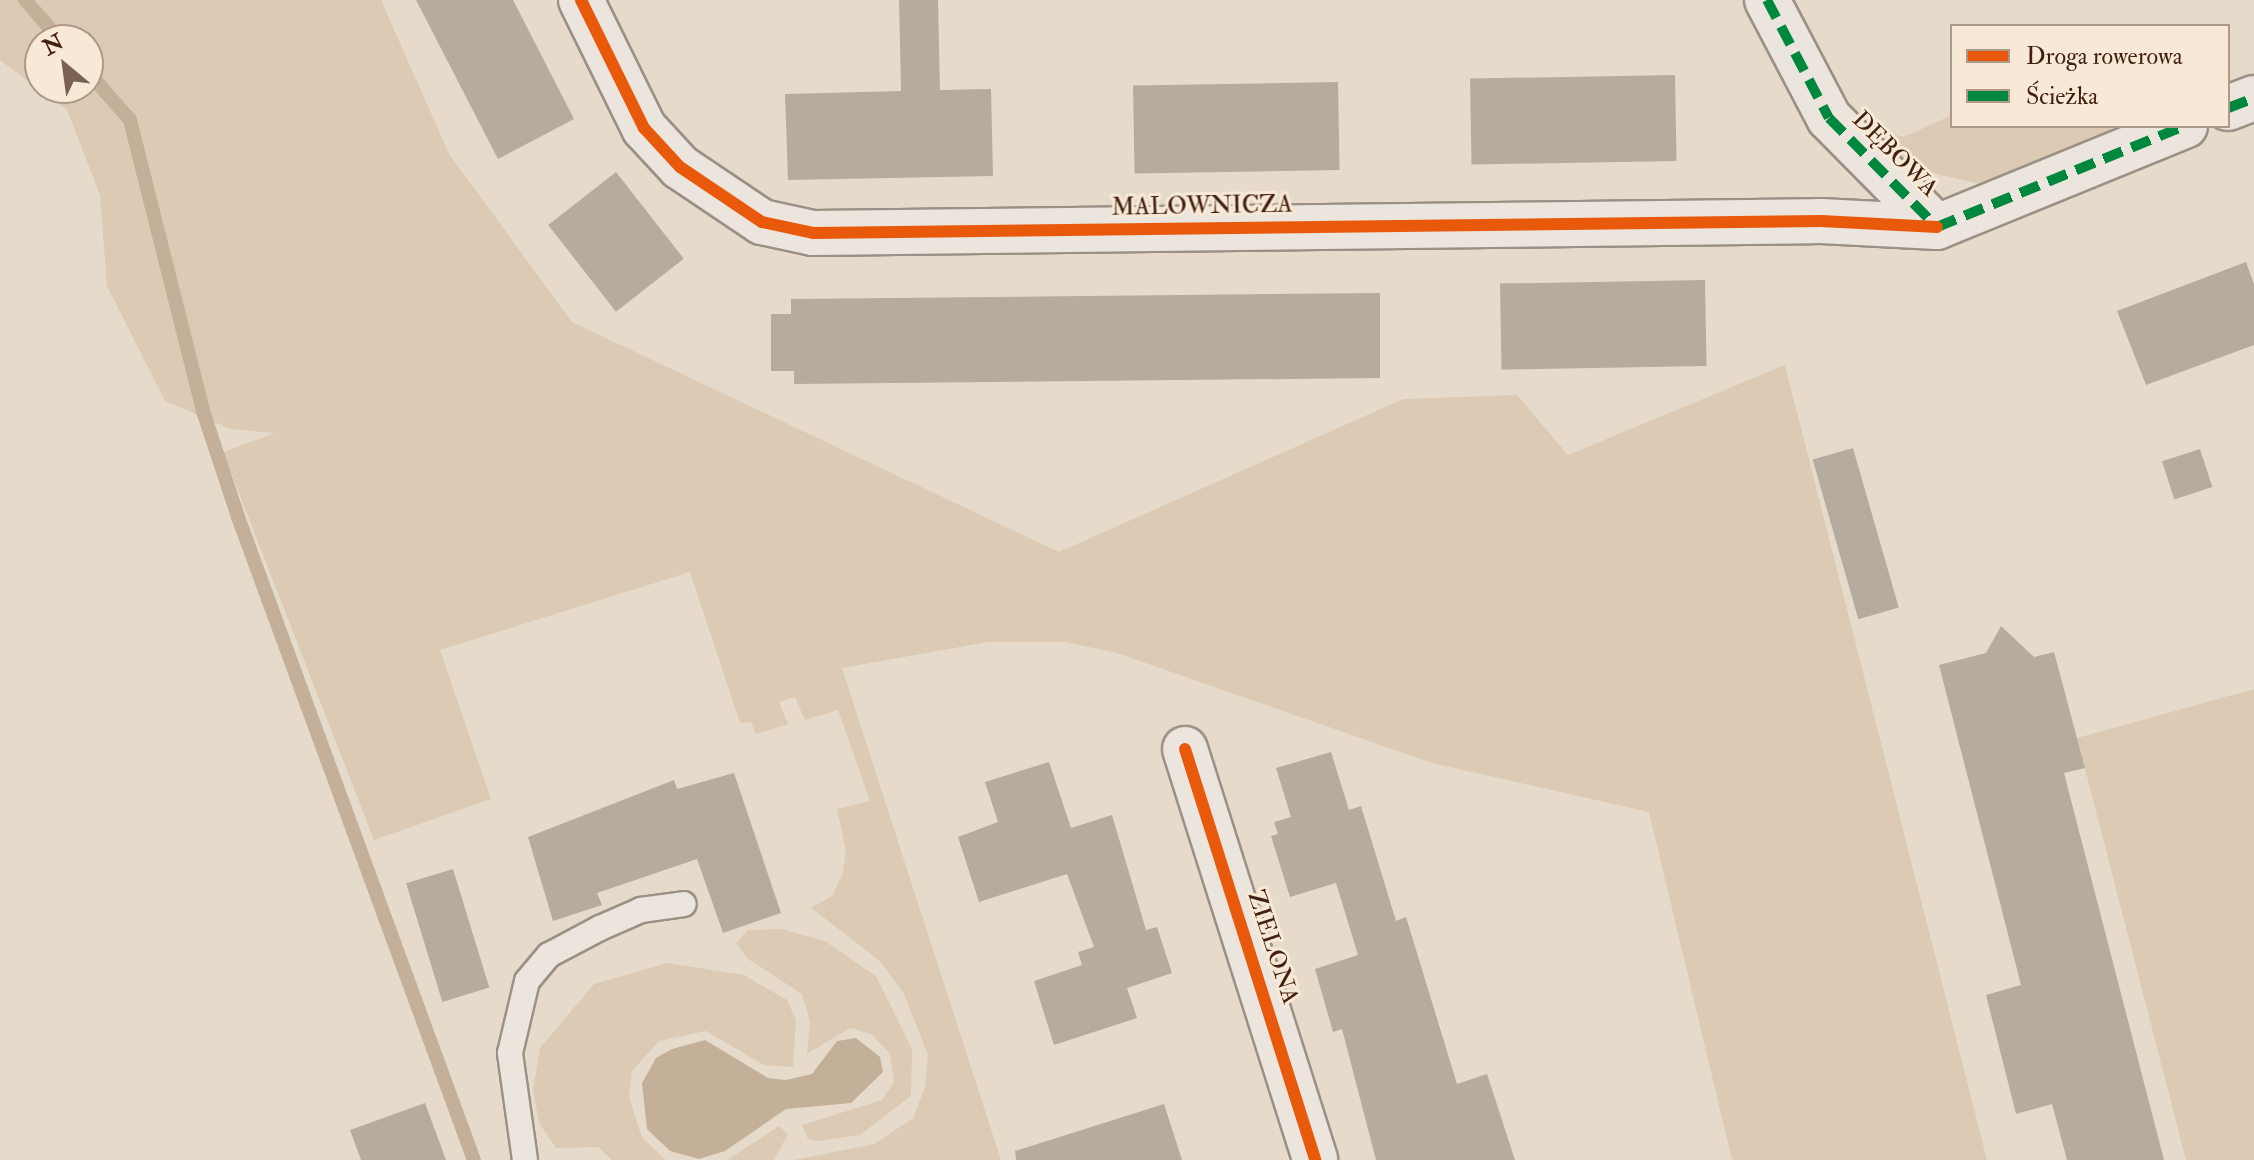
<!DOCTYPE html>
<meta charset="utf-8">
<style>
body{margin:0}
#map{position:relative;width:2254px;height:1160px;overflow:hidden;background:#e6dbcb;font-family:"IM FELL Double Pica",serif}
div>[style]{position:absolute}
[style*='--x']{left:calc(var(--x)*1px);top:calc(var(--y)*1px);width:calc(var(--w)*1px);rotate:calc(var(--a)*1deg)}
.green>*{inset:0;background:#dccab4}
.water>*{inset:0;background:#c4af99}
.stream>*{height:14px;margin:-7px;padding:0 7px;transform-origin:7px;border-radius:7px;background:#c4af99}
.building>*{inset:0;background:#b5ab9f;transform-origin:0 0}
.roads{filter:drop-shadow(2px 0 #9b9085) drop-shadow(-2px 0 #9b9085) drop-shadow(0 2px #9b9085) drop-shadow(0 -2px #9b9085)}
.lane>*{height:24px;margin:-12px;padding:0 12px;transform-origin:12px;border-radius:12px;background:#ebe5dd}
.street>*{height:44px;margin:-22px;padding:0 22px;transform-origin:22px;border-radius:22px;background:#ebe5dd}
.quiet>*{height:10px;margin-top:-5px;transform-origin:0;background:repeating-linear-gradient(90deg,#00873e 0 20px,transparent 0 30px)}
.cycleway>*{height:12px;margin:-6px;padding:0 6px;transform-origin:6px;border-radius:6px;background:#e8590c}
span{translate:-50% -50%;white-space:nowrap;text-align:center;line-height:1.15;-webkit-text-stroke:6px #f7e9d5;paint-order:stroke}
.street-label{font-size:24px;color:#411f11}
.legend{position:absolute;left:1950px;top:24px;width:280px;height:104px;box-sizing:border-box;background:#f7e9d5;border:2px solid #ae9887;margin:0;padding:10px 14px;list-style:none;font-size:24px;color:#411f11}
.legend li{display:flex;align-items:center;gap:16px;height:40px}
.legend b{width:40px;border:2px solid #ae9887}
.north{position:absolute;left:24px;top:24px;width:80px;height:80px;box-sizing:border-box;background:#f7e9d5;border:2px solid #ae9887;border-radius:50%;rotate:331deg;font-size:22px;font-weight:700;line-height:32px;text-align:center;color:#411f11}
.north::after{content:'';display:block;margin:auto;width:28px;height:36px;background:#7b6152;clip-path:polygon(50% 0,100% 100%,50% 72%,0 100%)}
</style>
<div id="map">
<div class="green">
<i style="clip-path:polygon(evenodd,0 0,381px 0,449px 154px,572px 322px,1059px 552px,1403px 399px,1517px 395px,1568px 455px,1785px 365px,1987px 1160px,1732px 1160px,1649px 812px,1432px 763px,1117px 653px,1065px 642px,988px 642px,842px 668px,1001px 1160px,794px 1160px,874px 1144px,913px 1118px,925px 1087px,928px 1055px,904px 994px,880px 961px,811px 908px,832px 896px,843px 873px,846px 852px,837px 809px,870px 801px,838px 710px,805px 720px,795px 697px,779px 702px,788px 724px,756px 734px,751px 722px,740px 723px,690px 572px,440px 650px,491px 799px,374px 840px,223px 452px,275px 433px,230px 429px,165px 401px,107px 286px,100px 195px,67px 110px,0 60px,0 0,40px 40px,88px 40px,88px 88px,40px 88px,40px 40px)"></i>
<i style="clip-path:polygon(1952px 115px,1952px 126px,2112px 126px,2102px 146px,1985px 185px,1919px 170px,1873px 129px,1904px 137px)"></i>
<i style="clip-path:polygon(2254px 689px,2254px 1160px,2186px 1160px,2077px 738px)"></i>
<i style="clip-path:polygon(782px 929px,825px 941px,876px 976px,912px 1049px,911px 1096px,860px 1135px,818px 1141px,808px 1139px,802px 1125px,882px 1100px,894px 1082px,890px 1054px,871px 1034px,850px 1028px,807px 1054px,810px 1022px,802px 994px,748px 959px,736px 943px,748px 930px)"></i>
<i style="clip-path:polygon(667px 963px,744px 975px,787px 1000px,796px 1020px,793px 1067px,764px 1065px,706px 1031px,659px 1041px,632px 1071px,629px 1097px,642px 1138px,666px 1160px,612px 1160px,598px 1147px,556px 1148px,539px 1123px,533px 1089px,540px 1048px,594px 984px)"></i>
<i style="clip-path:polygon(779px 1126px,788px 1134px,774px 1160px,727px 1160px)"></i>
</div>
<div class="water">
<i style="clip-path:polygon(856px 1038px,880px 1057px,883px 1072px,851px 1103px,786px 1109px,725px 1151px,699px 1159px,670px 1151px,647px 1129px,642px 1083px,656px 1058px,672px 1049px,705px 1040px,768px 1078px,786px 1080px,812px 1074px,837px 1041px)"></i>
</div>
<div class="stream">
<i style="--x:25;--y:0;--w:53;--a:48.8"></i>
<i style="--x:88;--y:72;--w:64;--a:48.8"></i>
<i style="--x:130;--y:120;--w:300;--a:75.9"></i>
<i style="--x:203;--y:411;--w:112;--a:71.7"></i>
<i style="--x:238;--y:517;--w:685;--a:69.85"></i>
</div>
<div class="building">
<i style="clip-path:polygon(416px 0,513px 0,574px 119px,498px 159px)"></i>
<i style="clip-path:polygon(899px 0,938px 0,940px 90px,991px 89px,993px 176px,788px 180px,785px 94px,901px 91px)"></i>
<i style="left:1675px;top:75px;width:86px;height:205px;rotate:89deg"></i>
<i style="left:1338px;top:82px;width:88px;height:205px;rotate:89deg"></i>
<i style="left:616px;top:172px;width:110px;height:86px;rotate:52deg"></i>
<i style="clip-path:polygon(2246px 262px,2254px 284px,2254px 345px,2146px 385px,2117px 311px)"></i>
<i style="left:1705px;top:280px;width:86px;height:205px;rotate:89deg"></i>
<i style="clip-path:polygon(1380px 293px,1380px 378px,794px 384px,794px 371px,771px 371px,771px 314px,791px 314px,791px 299px)"></i>
<i style="left:1853px;top:448px;width:166px;height:42px;rotate:74deg"></i>
<i style="left:2200px;top:449px;width:40px;height:40px;rotate:72deg"></i>
<i style="clip-path:polygon(2001px 626px,2034px 657px,2054px 652px,2085px 768px,2064px 773px,2164px 1160px,2067px 1160px,2052px 1104px,2016px 1114px,1986px 995px,2021px 985px,1939px 665px,1986px 653px)"></i>
<i style="clip-path:polygon(1331px 752px,1349px 810px,1361px 806px,1396px 921px,1406px 917px,1457px 1084px,1487px 1074px,1515px 1160px,1376px 1160px,1342px 1029px,1333px 1032px,1315px 969px,1358px 955px,1336px 883px,1290px 897px,1271px 836px,1278px 834px,1274px 822px,1291px 817px,1276px 768px)"></i>
<i style="clip-path:polygon(1049px 762px,1071px 828px,1112px 815px,1146px 930px,1157px 927px,1172px 973px,1127px 988px,1137px 1018px,1054px 1045px,1034px 981px,1082px 965px,1078px 952px,1094px 947px,1067px 874px,979px 902px,958px 837px,998px 822px,985px 782px)"></i>
<i style="clip-path:polygon(734px 773px,781px 913px,723px 933px,697px 859px,597px 893px,602px 905px,553px 921px,528px 837px,674px 780px,677px 789px)"></i>
<i style="left:453px;top:869px;width:124px;height:49px;rotate:73deg"></i>
<i style="clip-path:polygon(425px 1103px,446px 1160px,361px 1160px,350px 1130px)"></i>
<i style="clip-path:polygon(1164px 1104px,1182px 1160px,1016px 1160px,1015px 1151px)"></i>
</div>
<div class="roads">
<div class="lane">
<i style="--x:525;--y:1160;--w:108;--a:-98"></i>
<i style="--x:510;--y:1053;--w:74;--a:-76.7"></i>
<i style="--x:527;--y:981;--w:34;--a:-50"></i>
<i style="--x:549;--y:955;--w:58;--a:-27.9"></i>
<i style="--x:600;--y:928;--w:45;--a:-23.7"></i>
<i style="--x:641;--y:910;--w:43;--a:-7.9"></i>
</div>
<div class="street">
<i style="--x:581;--y:0;--w:143;--a:63.8"></i>
<i style="--x:644;--y:128;--w:53;--a:47.3"></i>
<i style="--x:680;--y:167;--w:99;--a:33.9"></i>
<i style="--x:762;--y:222;--w:52;--a:12.2"></i>
<i style="--x:813;--y:233;--w:1008;--a:-0.68"></i>
<i style="--x:1821;--y:221;--w:116;--a:3"></i>
<i style="--x:1767;--y:0;--w:133;--a:62.3"></i>
<i style="--x:1829;--y:118;--w:153;--a:45.3"></i>
<i style="--x:1937;--y:227;--w:268;--a:-22.2"></i>
<i style="--x:2228;--y:108;--w:28;--a:-21"></i>
<i style="--x:1185;--y:749;--w:431;--a:72.4"></i>
</div>
</div>
<div class="quiet">
<i style="--x:1767;--y:0;--w:133;--a:62.3"></i>
<i style="--x:1829;--y:118;--w:153;--a:45.3"></i>
<i style="--x:1937;--y:227;--w:268;--a:-22.2"></i>
<i style="--x:2228;--y:108;--w:28;--a:-21"></i>
</div>
<div class="cycleway">
<i style="--x:581;--y:0;--w:143;--a:63.8"></i>
<i style="--x:644;--y:128;--w:53;--a:47.3"></i>
<i style="--x:680;--y:167;--w:99;--a:33.9"></i>
<i style="--x:762;--y:222;--w:52;--a:12.2"></i>
<i style="--x:813;--y:233;--w:1008;--a:-0.68"></i>
<i style="--x:1821;--y:221;--w:116;--a:3"></i>
<i style="--x:1185;--y:749;--w:431;--a:72.4"></i>
</div>
<div class="street-label">
<span style="left:1895px;top:154px;rotate:45deg">DĘBOWA</span>
<span style="left:1202px;top:206px;rotate:-1deg">MALOWNICZA</span>
<span style="left:1273px;top:947px;rotate:72deg">ZIELONA</span>
</div>
<ul class="legend">
<li><b style="height:10px;background:#e8590c"></b>Droga rowerowa</li>
<li><b style="height:10px;background:#00873e"></b>Ścieżka</li>
</ul>
<div class="north">N</div>
</div>
